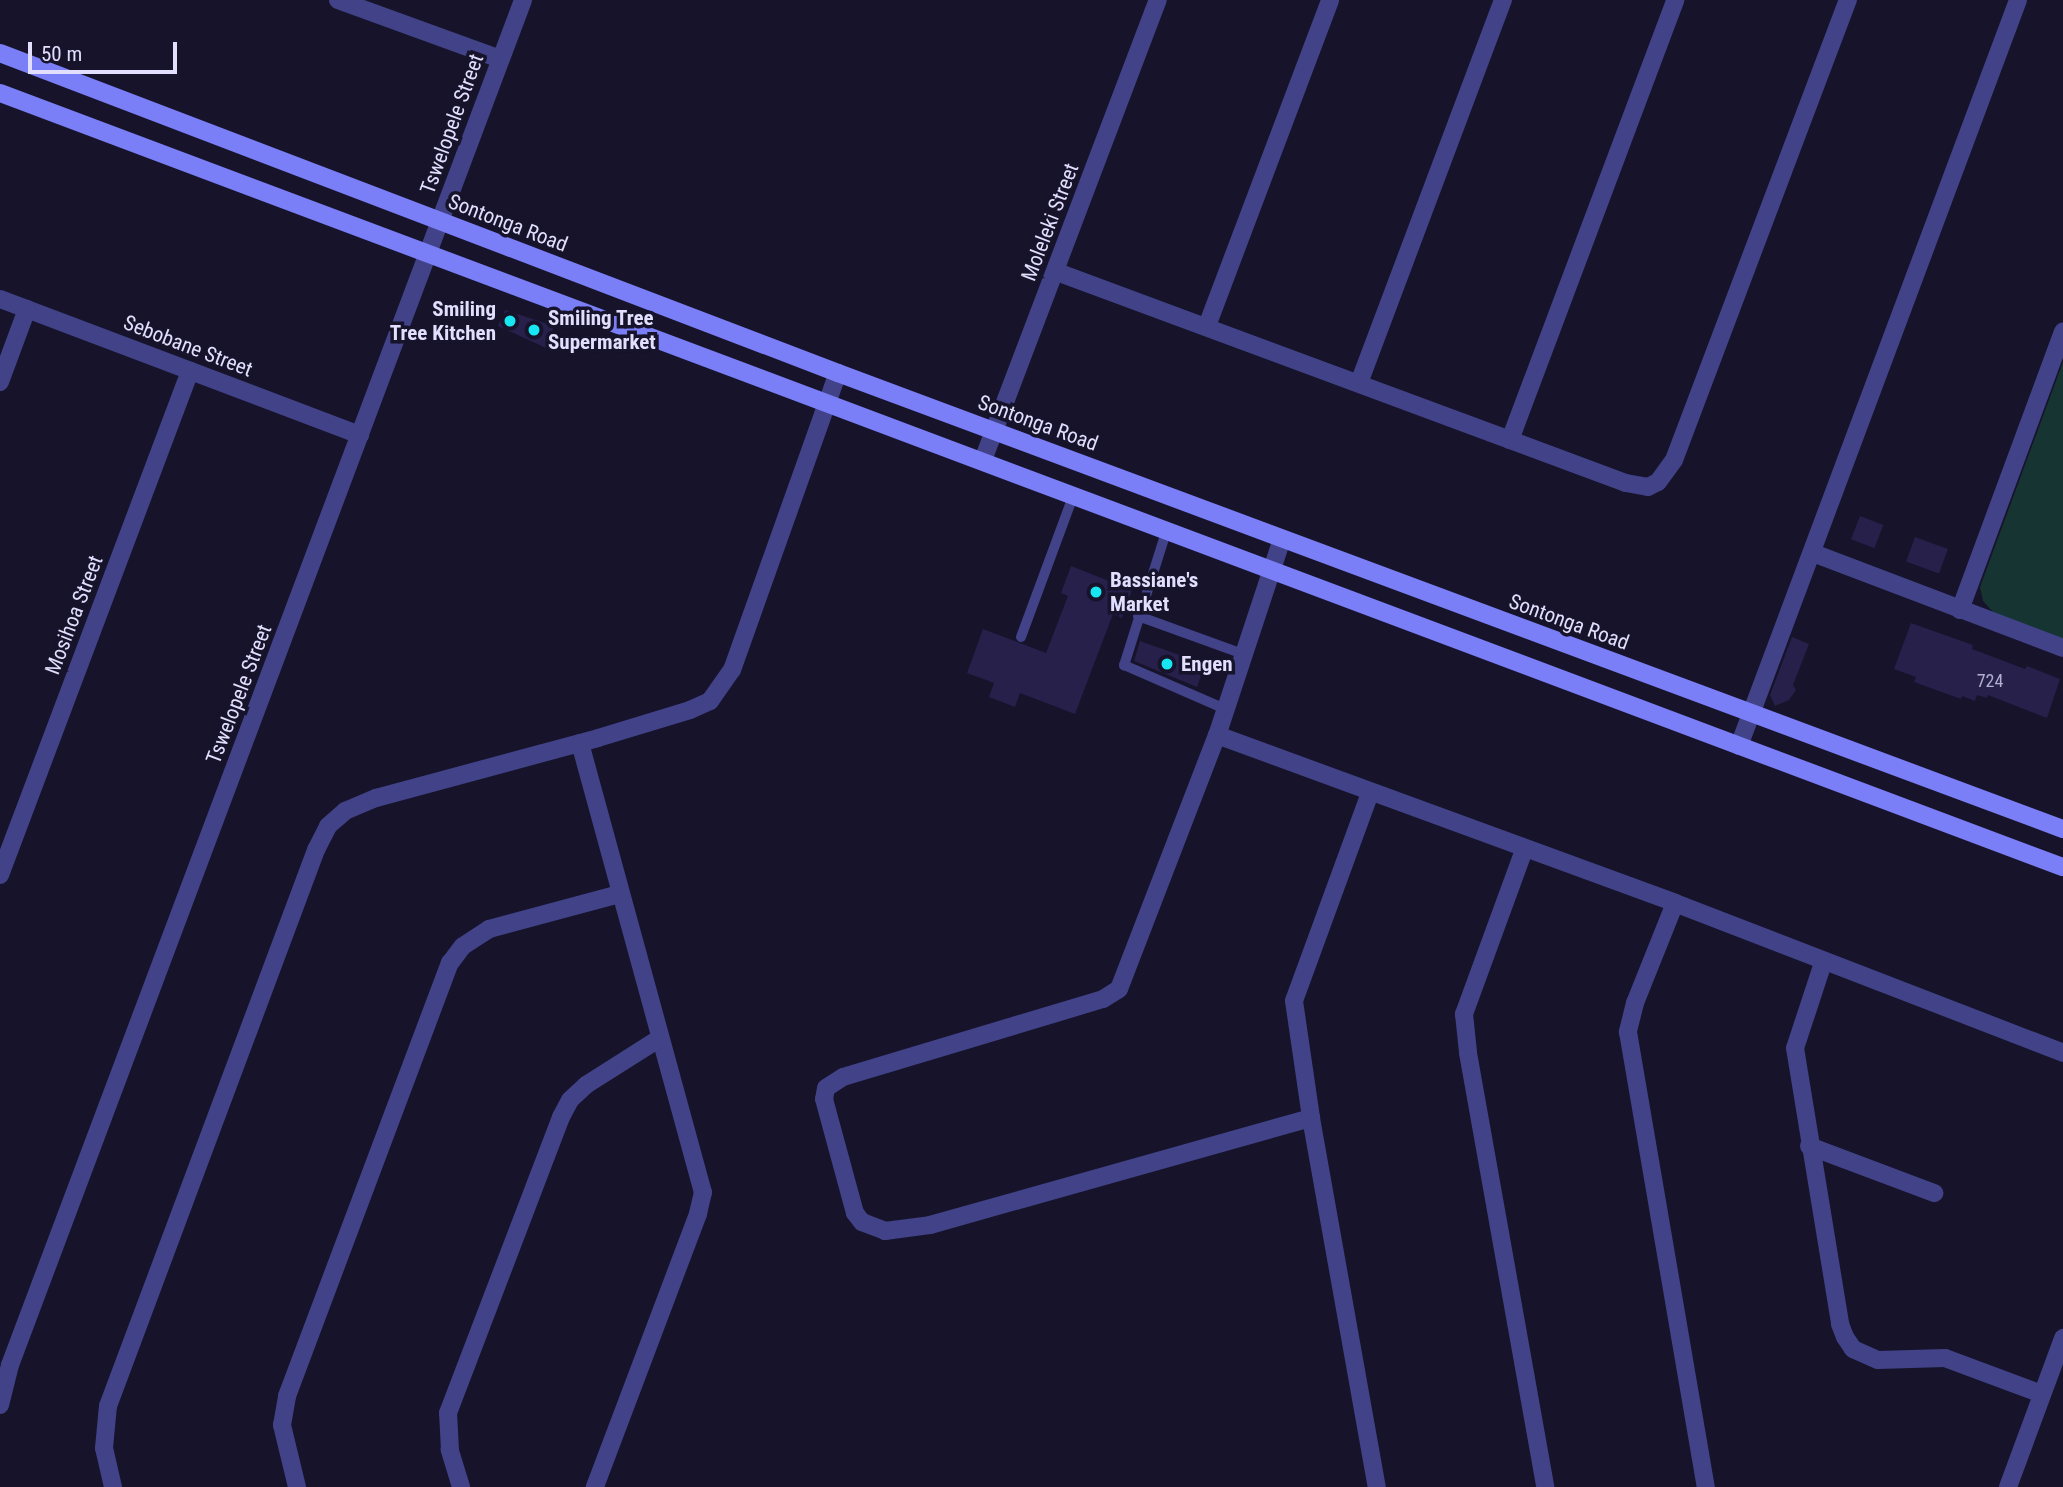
<!DOCTYPE html>
<style>
body{margin:0}
#map{position:relative;width:2063px;height:1487px;overflow:hidden;background:#16132b;font-family:"Roboto Condensed",sans-serif}
div>[style]{position:absolute}
[style*='--x']{left:calc(var(--x)*1px);top:calc(var(--y)*1px);width:calc(var(--w)*1px);rotate:calc(var(--a)*1deg)}
.green>*{inset:0;background:#163532}
.building>*{inset:0;background:#26204b;transform-origin:0 0}
.service>*{height:10px;margin:-5px;padding:0 5px;transform-origin:5px;border-radius:5px;background:#414287}
.minor>*{height:18px;margin:-9px;padding:0 9px;transform-origin:9px;border-radius:9px;background:#414287}
.tertiary>*{height:18px;margin:-9px;padding:0 9px;transform-origin:9px;border-radius:9px;background:#414287}
.secondary>*{height:18px;margin:-9px;padding:0 9px;transform-origin:9px;border-radius:9px;background:#7b7ff7}
.dots>*{width:19px;height:19px;translate:-50% -50%;box-sizing:border-box;border:4px solid #16132b;border-radius:50%}
span{translate:-50% -50%;white-space:nowrap;text-align:center;line-height:1.15;-webkit-text-stroke:7px #16132b;paint-order:stroke}
.number-label{font-size:18px;color:#b2afd0}
.number-label span{-webkit-text-stroke-width:0}
.street-label{font-size:21px;color:#e1dffd}
.poi-label{font-size:21px;color:#e1dffd;font-weight:700}
.right{translate:-100% -50%;text-align:right}
.left{translate:0 -50%;text-align:left}
.scale{position:absolute;left:28px;top:42px;width:149px;height:32px;box-sizing:border-box;border:4px solid #e1dffd;border-top:0;padding-left:9px;font-size:21px;line-height:24px;white-space:nowrap;color:#e1dffd;-webkit-text-stroke:5px #16132b;paint-order:stroke}
</style>
<div id="map">
<div class="green">
<i style="clip-path:polygon(2063px 362px,2063px 639px,1994px 613px,1983px 601px,1980px 587px)"></i>
</div>
<div class="building">
<i style="clip-path:polygon(505px 310px,554px 326px,546px 348px,498px 326px)"></i>
<i style="left:1860px;top:516px;width:25px;height:25px;rotate:21deg"></i>
<i style="left:1915px;top:537px;width:35px;height:26px;rotate:20deg"></i>
<i style="clip-path:polygon(1071px 566px,1132px 590px,1122px 618px,1113px 614px,1075px 714px,1020px 693px,1015px 707px,989px 697px,994px 683px,967px 673px,983px 629px,1046px 653px,1068px 596px,1061px 593px)"></i>
<i style="clip-path:polygon(1911px 623px,1973px 645px,1972px 649px,2025px 669px,2027px 666px,2060px 679px,2047px 718px,1988px 695px,1987px 698px,1977px 695px,1975px 701px,1962px 696px,1961px 699px,1914px 682px,1916px 677px,1894px 669px)"></i>
<i style="clip-path:polygon(1792px 637px,1809px 644px,1793px 685px,1796px 690px,1789px 700px,1775px 706px,1770px 695px)"></i>
<i style="clip-path:polygon(1140px 641px,1205px 664px,1197px 687px,1134px 661px)"></i>
</div>
<div class="service">
<i style="--x:1167;--y:529;--w:143;--a:107.5"></i>
<i style="--x:1124;--y:665;--w:110;--a:23.5"></i>
<i style="--x:1138;--y:616;--w:112;--a:19.9"></i>
<i style="--x:1021;--y:637;--w:153;--a:-69.7"></i>
</div>
<div class="minor">
<i style="--x:338;--y:0;--w:172;--a:20"></i>
<i style="--x:1057;--y:272;--w:607;--a:20.35"></i>
<i style="--x:1626;--y:483;--w:22;--a:10"></i>
<i style="--x:1648;--y:487;--w:11;--a:-27"></i>
<i style="--x:1658;--y:482;--w:27;--a:-54"></i>
<i style="--x:1674;--y:460;--w:492;--a:-69.3"></i>
<i style="--x:0;--y:299;--w:385;--a:20.7"></i>
<i style="--x:1207;--y:326;--w:348;--a:-69.3"></i>
<i style="--x:0;--y:382;--w:78;--a:-69.7"></i>
<i style="--x:1359;--y:383;--w:409;--a:-69.4"></i>
<i style="--x:1510;--y:440;--w:470;--a:-69.4"></i>
<i style="--x:983;--y:460;--w:492;--a:-69.2"></i>
<i style="--x:1282;--y:539;--w:206;--a:108.3"></i>
<i style="--x:1217;--y:735;--w:272;--a:111.1"></i>
<i style="--x:1119;--y:989;--w:19;--a:148"></i>
<i style="--x:1103;--y:999;--w:271;--a:163.3"></i>
<i style="--x:843;--y:1077;--w:20;--a:147"></i>
<i style="--x:826;--y:1088;--w:11;--a:100"></i>
<i style="--x:824;--y:1099;--w:118;--a:74.8"></i>
<i style="--x:855;--y:1213;--w:11;--a:52"></i>
<i style="--x:862;--y:1222;--w:25;--a:21"></i>
<i style="--x:885;--y:1231;--w:45;--a:-7.6"></i>
<i style="--x:930;--y:1225;--w:396;--a:-15.7"></i>
<i style="--x:1813;--y:553;--w:267;--a:20.8"></i>
<i style="--x:1960;--y:610;--w:297;--a:-69.7"></i>
<i style="--x:1217;--y:735;--w:488;--a:20.1"></i>
<i style="--x:1675;--y:903;--w:416;--a:21.1"></i>
<i style="--x:580;--y:743;--w:466;--a:74.7"></i>
<i style="--x:703;--y:1192;--w:23;--a:103"></i>
<i style="--x:698;--y:1214;--w:292;--a:110.7"></i>
<i style="--x:1739;--y:746;--w:796;--a:-69.49"></i>
<i style="--x:1370;--y:793;--w:221;--a:110.1"></i>
<i style="--x:1294;--y:1001;--w:118;--a:81.7"></i>
<i style="--x:1311;--y:1118;--w:375;--a:79.9"></i>
<i style="--x:1524;--y:850;--w:175;--a:110.1"></i>
<i style="--x:1464;--y:1014;--w:39;--a:84"></i>
<i style="--x:1468;--y:1053;--w:441;--a:79.9"></i>
<i style="--x:0;--y:875;--w:539;--a:-69.34"></i>
<i style="--x:1675;--y:903;--w:108;--a:111.8"></i>
<i style="--x:1635;--y:1003;--w:30;--a:104"></i>
<i style="--x:1628;--y:1032;--w:462;--a:80.3"></i>
<i style="--x:1823;--y:963;--w:89;--a:108.2"></i>
<i style="--x:1795;--y:1048;--w:280;--a:80.7"></i>
<i style="--x:1840;--y:1324;--w:14;--a:69"></i>
<i style="--x:1845;--y:1337;--w:14;--a:56"></i>
<i style="--x:1853;--y:1349;--w:27;--a:24"></i>
<i style="--x:1878;--y:1360;--w:67;--a:-1.7"></i>
<i style="--x:1945;--y:1358;--w:103;--a:20.4"></i>
<i style="--x:1809;--y:1146;--w:134;--a:20.6"></i>
<i style="--x:113;--y:1487;--w:40;--a:-103"></i>
<i style="--x:104;--y:1448;--w:42;--a:-84.6"></i>
<i style="--x:108;--y:1406;--w:594;--a:-69.49"></i>
<i style="--x:316;--y:850;--w:27;--a:-63"></i>
<i style="--x:328;--y:826;--w:23;--a:-41"></i>
<i style="--x:345;--y:811;--w:34;--a:-23"></i>
<i style="--x:376;--y:798;--w:230;--a:-15.1"></i>
<i style="--x:598;--y:738;--w:96;--a:-16.9"></i>
<i style="--x:690;--y:710;--w:22;--a:-24"></i>
<i style="--x:710;--y:701;--w:38;--a:-55"></i>
<i style="--x:732;--y:670;--w:315;--a:-70.4"></i>
<i style="--x:297;--y:1487;--w:64;--a:-103.6"></i>
<i style="--x:282;--y:1425;--w:29;--a:-80"></i>
<i style="--x:287;--y:1396;--w:463;--a:-69.4"></i>
<i style="--x:450;--y:963;--w:21;--a:-53"></i>
<i style="--x:463;--y:946;--w:31;--a:-33"></i>
<i style="--x:489;--y:929;--w:136;--a:-15"></i>
<i style="--x:461;--y:1487;--w:39;--a:-107"></i>
<i style="--x:450;--y:1450;--w:37;--a:-93"></i>
<i style="--x:448;--y:1413;--w:317;--a:-69.1"></i>
<i style="--x:561;--y:1117;--w:19;--a:-62"></i>
<i style="--x:570;--y:1100;--w:22;--a:-43"></i>
<i style="--x:586;--y:1085;--w:88;--a:-32.4"></i>
<i style="--x:2008;--y:1487;--w:159;--a:-69.7"></i>
</div>
<div class="tertiary">
<i style="--x:0;--y:1405;--w:41;--a:-76"></i>
<i style="--x:10;--y:1365;--w:1458;--a:-69.4"></i>
</div>
<div class="secondary">
<i style="--x:0;--y:53;--w:897;--a:20.9"></i>
<i style="--x:838;--y:373;--w:1307;--a:20.42"></i>
<i style="--x:0;--y:93;--w:2203;--a:20.57"></i>
</div>
<div class="dots">
<i style="left:510px;top:321px;background:#16e7f2"></i>
<i style="left:534px;top:330px;background:#16e7f2"></i>
<i style="left:1096px;top:592px;background:#16e7f2"></i>
<i style="left:1167px;top:664px;background:#16e7f2"></i>
</div>
<div class="number-label">
<span style="left:1990px;top:681px">724</span>
</div>
<div class="street-label">
<span style="left:452px;top:124px;rotate:-70deg">Tswelopele Street</span>
<span style="left:1050px;top:222px;rotate:-69deg">Moleleki Street</span>
<span style="left:508px;top:223px;rotate:21deg">Sontonga Road</span>
<span style="left:188px;top:346px;rotate:21deg">Sebobane Street</span>
<span style="left:1038px;top:423px;rotate:20deg">Sontonga Road</span>
<span style="left:74px;top:615px;rotate:-69deg">Mosihoa Street</span>
<span style="left:1569px;top:622px;rotate:20deg">Sontonga Road</span>
<span style="left:239px;top:694px;rotate:-69deg">Tswelopele Street</span>
</div>
<div class="poi-label">
<span class="right" style="left:496px;top:321px">Smiling<br>Tree Kitchen</span>
<span class="left" style="left:548px;top:330px">Smiling Tree<br>Supermarket</span>
<span class="left" style="left:1110px;top:592px">Bassiane's<br>Market</span>
<span class="left" style="left:1181px;top:664px">Engen</span>
</div>
<div class="scale">50 m</div>
</div>
